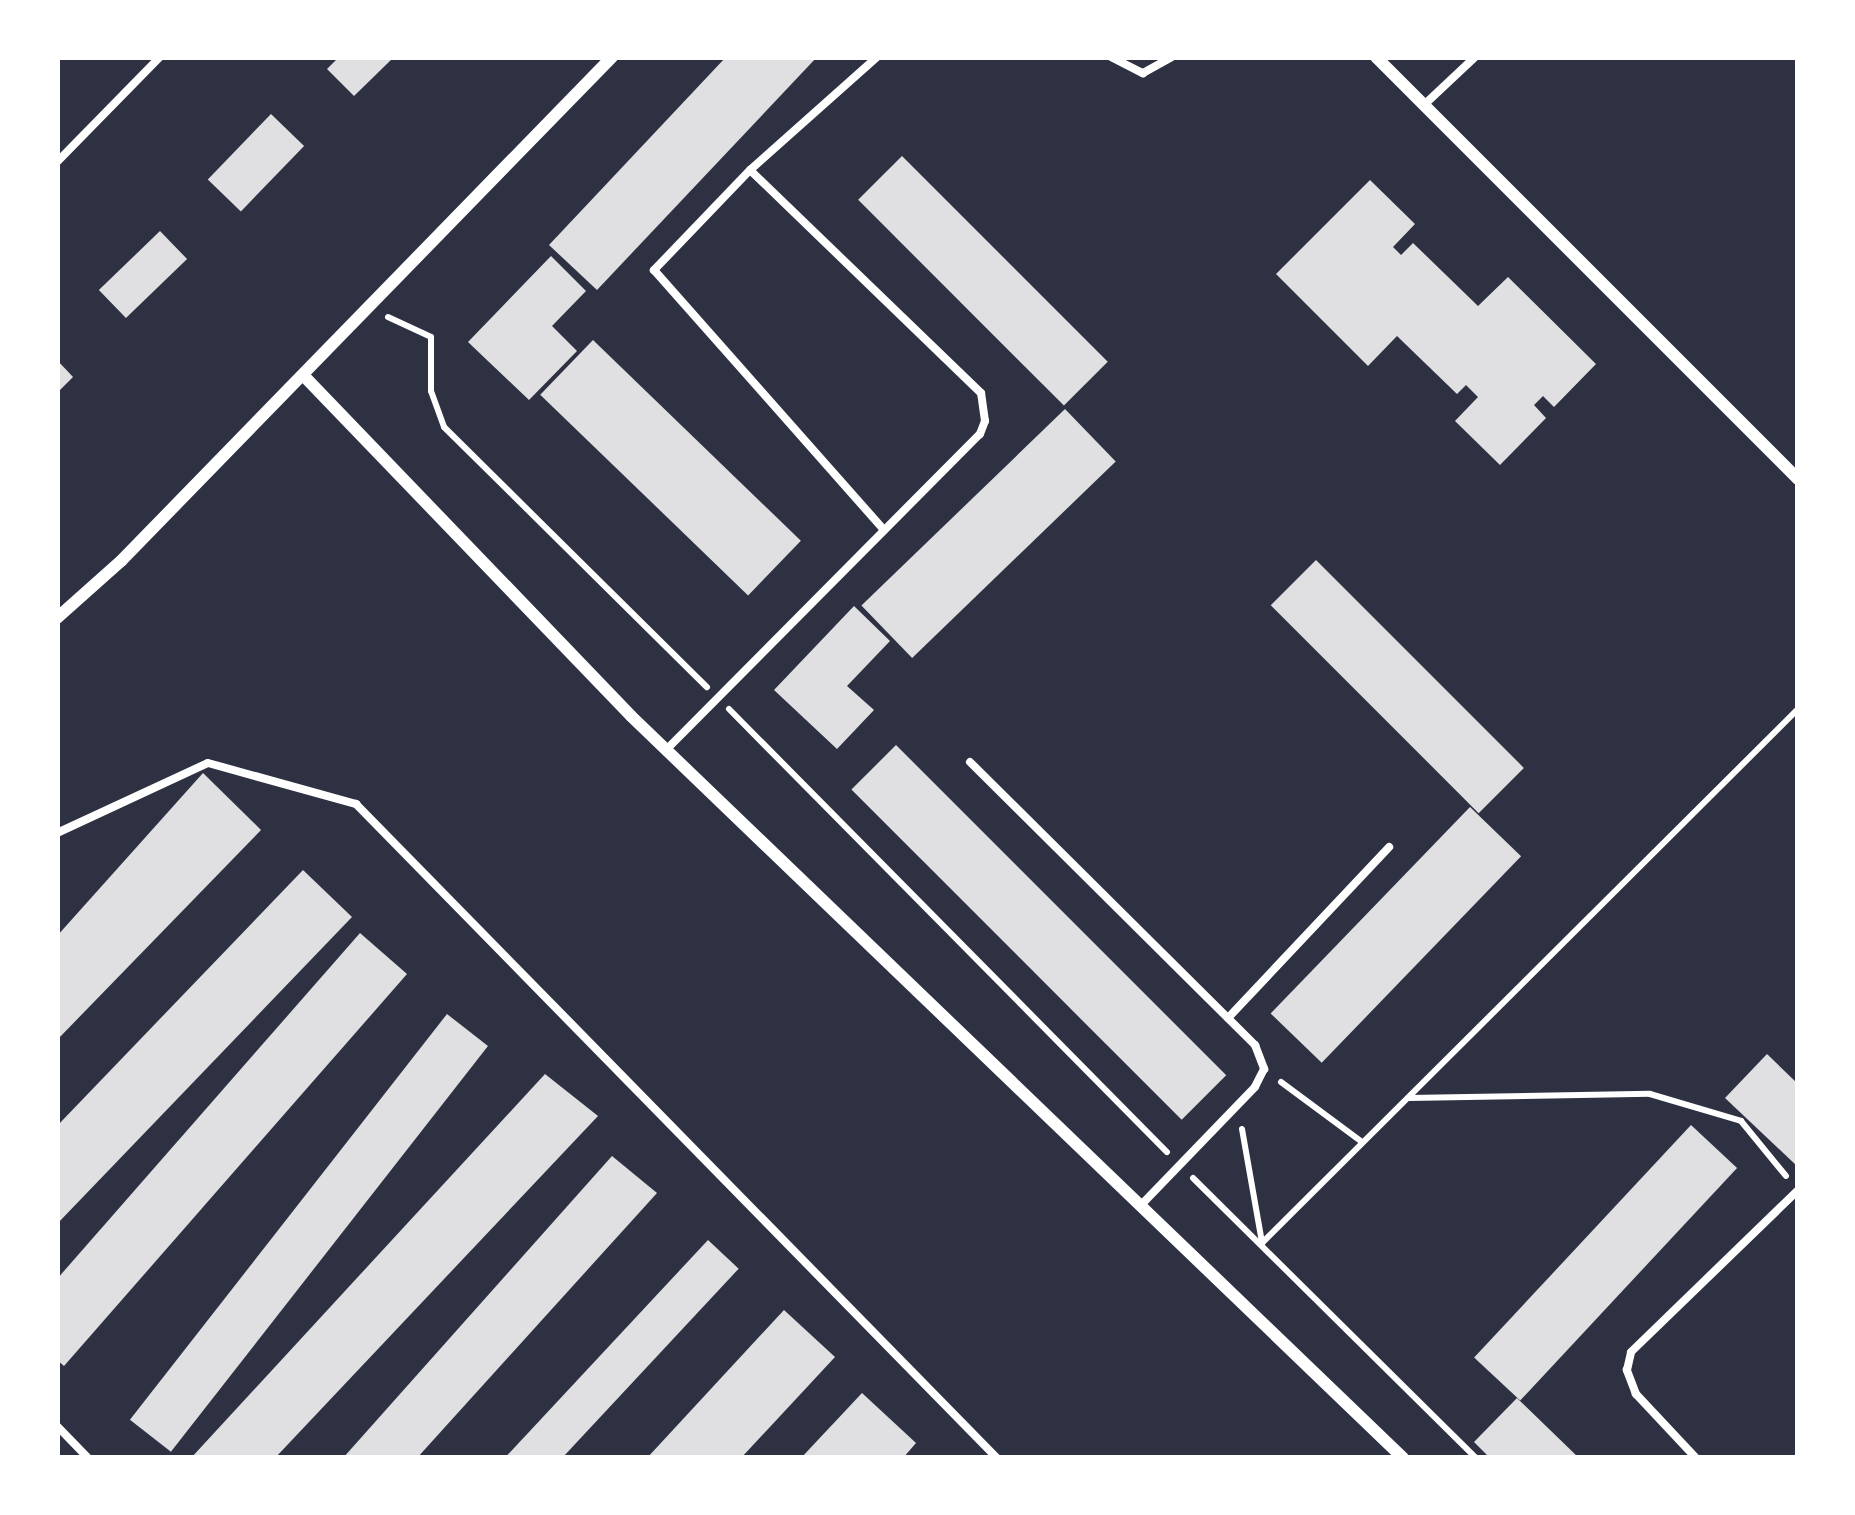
<!DOCTYPE html>
<style>
body{margin:0}
#map{position:relative;width:1855px;height:1515px;overflow:hidden;background:#2d3142;font-family:"PT Sans",sans-serif}
div>[style]{position:absolute}
[style*='--x']{left:calc(var(--x)*1px);top:calc(var(--y)*1px);width:calc(var(--w)*1px);rotate:calc(var(--a)*1deg)}
.building>*{inset:0;background:#e0e0e3;transform-origin:0 0}
.path>*{height:6px;margin:-3px;padding:0 3px;transform-origin:3px;border-radius:3px;background:#fff}
.service>*{height:8px;margin:-4px;padding:0 4px;transform-origin:4px;border-radius:4px;background:#fff}
.minor>*{height:12px;margin:-6px;padding:0 6px;transform-origin:6px;border-radius:6px;background:#fff}
span{translate:-50% -50%;white-space:nowrap;text-align:center;line-height:1.15;-webkit-text-stroke:12px #fff;paint-order:stroke}
.frame{position:absolute;inset:0;border:60px solid #fff;pointer-events:none}
</style>
<div id="map">
<div class="building">
<i style="clip-path:polygon(339px 57px,394px 57px,354px 96px,327px 69px)"></i>
<i style="clip-path:polygon(726px 57px,817px 57px,597px 290px,549px 245px)"></i>
<i style="left:271px;top:114px;width:46px;height:91px;rotate:44deg"></i>
<i style="left:902px;top:156px;width:291px;height:62px;rotate:45deg"></i>
<i style="clip-path:polygon(1370px 180px,1415px 224px,1393px 247px,1401px 255px,1413px 243px,1478px 306px,1508px 277px,1596px 364px,1554px 407px,1543px 396px,1534px 405px,1546px 418px,1500px 465px,1455px 421px,1478px 397px,1466px 385px,1457px 394px,1397px 336px,1368px 366px,1276px 274px)"></i>
<i style="left:160px;top:231px;width:39px;height:85px;rotate:46deg"></i>
<i style="clip-path:polygon(551px 256px,586px 291px,552px 326px,577px 351px,529px 400px,468px 342px)"></i>
<i style="left:593px;top:340px;width:289px;height:76px;rotate:44deg"></i>
<i style="clip-path:polygon(57px 360px,73px 377px,57px 393px)"></i>
<i style="left:1065px;top:409px;width:73px;height:283px;rotate:46deg"></i>
<i style="left:1316px;top:560px;width:294px;height:64px;rotate:45deg"></i>
<i style="clip-path:polygon(854px 606px,890px 641px,847px 686px,874px 710px,837px 749px,774px 690px)"></i>
<i style="left:896px;top:745px;width:467px;height:63px;rotate:45deg"></i>
<i style="clip-path:polygon(203px 773px,261px 830px,57px 1040px,57px 936px)"></i>
<i style="left:1470px;top:807px;width:71px;height:287px;rotate:44deg"></i>
<i style="clip-path:polygon(303px 870px,352px 917px,57px 1224px,57px 1126px)"></i>
<i style="clip-path:polygon(360px 933px,407px 974px,64px 1366px,57px 1360px,57px 1279px)"></i>
<i style="left:447px;top:1014px;width:52px;height:515px;rotate:38deg"></i>
<i style="clip-path:polygon(1767px 1054px,1798px 1084px,1798px 1167px,1725px 1098px)"></i>
<i style="clip-path:polygon(545px 1074px,598px 1116px,275px 1458px,191px 1458px)"></i>
<i style="left:1691px;top:1125px;width:63px;height:318px;rotate:43deg"></i>
<i style="clip-path:polygon(612px 1156px,657px 1193px,417px 1458px,343px 1458px)"></i>
<i style="left:708px;top:1240px;width:42px;height:299px;rotate:43deg"></i>
<i style="clip-path:polygon(784px 1310px,835px 1357px,741px 1458px,647px 1458px)"></i>
<i style="clip-path:polygon(862px 1393px,916px 1443px,903px 1458px,801px 1458px)"></i>
<i style="clip-path:polygon(1517px 1398px,1579px 1458px,1490px 1458px,1474px 1442px)"></i>
</div>
<div class="path">
<i style="--x:388;--y:317;--w:47;--a:24.9"></i>
<i style="--x:431;--y:337;--w:54;--a:90"></i>
<i style="--x:431;--y:391;--w:38;--a:70"></i>
<i style="--x:444;--y:427;--w:370;--a:44.7"></i>
<i style="--x:729;--y:709;--w:623;--a:45.33"></i>
<i style="--x:1281;--y:1082;--w:101;--a:36.5"></i>
<i style="--x:1409;--y:1098;--w:241;--a:-1"></i>
<i style="--x:1650;--y:1094;--w:95;--a:16.5"></i>
<i style="--x:1741;--y:1121;--w:71;--a:50.7"></i>
<i style="--x:1242;--y:1129;--w:116;--a:80"></i>
<i style="--x:1262;--y:1243;--w:757;--a:-44.89"></i>
<i style="--x:1193;--y:1178;--w:398;--a:44.7"></i>
</div>
<div class="service">
<i style="--x:877;--y:57;--w:170;--a:138.3"></i>
<i style="--x:750;--y:170;--w:139;--a:133.8"></i>
<i style="--x:654;--y:270;--w:347;--a:48.5"></i>
<i style="--x:1111;--y:57;--w:36;--a:27"></i>
<i style="--x:1143;--y:73;--w:33;--a:-29"></i>
<i style="--x:1425;--y:104;--w:69;--a:-43.2"></i>
<i style="--x:57;--y:162;--w:147;--a:-45.6"></i>
<i style="--x:666;--y:750;--w:445;--a:-45.2"></i>
<i style="--x:980;--y:434;--w:14;--a:-69"></i>
<i style="--x:985;--y:421;--w:28;--a:-98"></i>
<i style="--x:981;--y:393;--w:321;--a:-136"></i>
<i style="--x:970;--y:762;--w:402;--a:44.8"></i>
<i style="--x:1255;--y:1045;--w:26;--a:69"></i>
<i style="--x:1264;--y:1069;--w:20;--a:117"></i>
<i style="--x:1255;--y:1087;--w:164;--a:134"></i>
<i style="--x:57;--y:833;--w:166;--a:-24.9"></i>
<i style="--x:208;--y:763;--w:154;--a:15.5"></i>
<i style="--x:356;--y:804;--w:916;--a:45.58"></i>
<i style="--x:1228;--y:1018;--w:235;--a:-46.7"></i>
<i style="--x:57;--y:1426;--w:45;--a:45.9"></i>
<i style="--x:1696;--y:1458;--w:88;--a:-133.2"></i>
<i style="--x:1636;--y:1394;--w:26;--a:-111"></i>
<i style="--x:1627;--y:1370;--w:18;--a:-77"></i>
<i style="--x:1631;--y:1352;--w:233;--a:-44.1"></i>
</div>
<div class="minor">
<i style="--x:1376;--y:57;--w:597;--a:45"></i>
<i style="--x:303;--y:375;--w:473;--a:46.1"></i>
<i style="--x:631;--y:716;--w:1071;--a:43.86"></i>
<i style="--x:57;--y:618;--w:86;--a:-41.7"></i>
<i style="--x:121;--y:561;--w:704;--a:-45.75"></i>
</div>
<div class="frame"></div>
</div>
